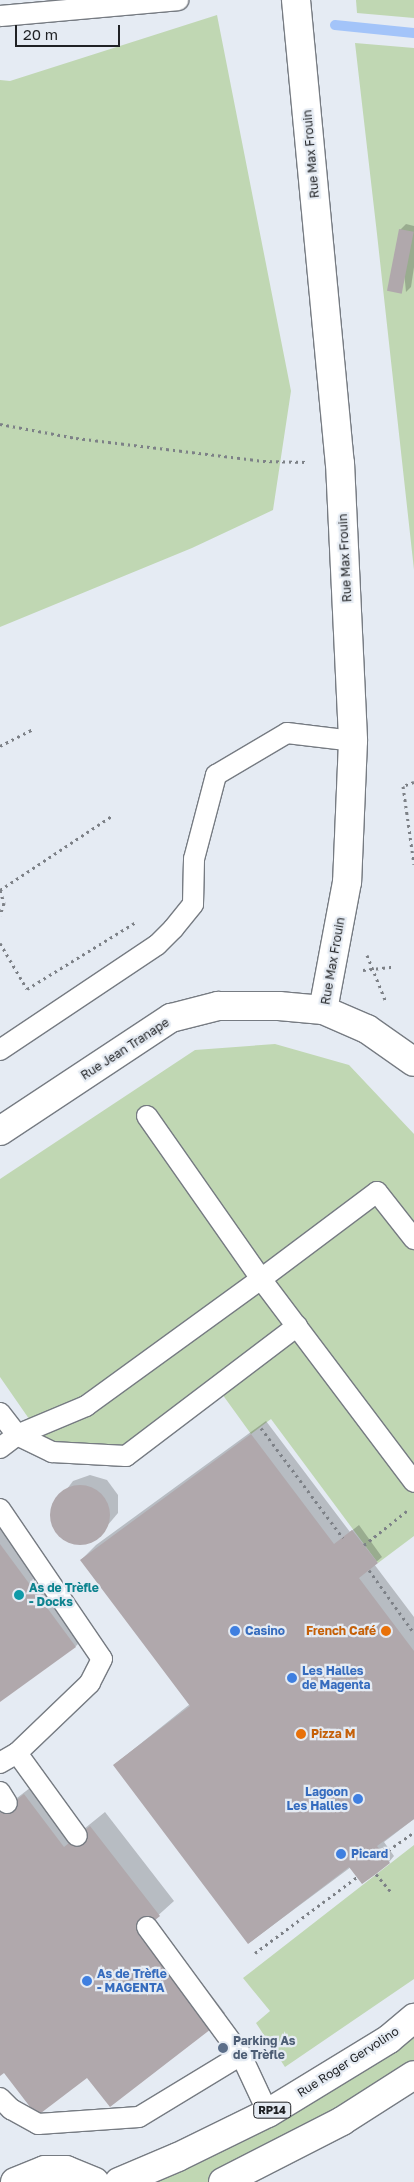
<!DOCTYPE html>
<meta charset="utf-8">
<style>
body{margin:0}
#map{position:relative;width:414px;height:2182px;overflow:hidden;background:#e5ebf3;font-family:"Golos Text",sans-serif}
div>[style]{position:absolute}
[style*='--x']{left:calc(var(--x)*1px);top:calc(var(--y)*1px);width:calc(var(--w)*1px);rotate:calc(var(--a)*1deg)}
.green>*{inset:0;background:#c0d7b3}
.shadow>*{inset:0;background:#0003}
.stream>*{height:10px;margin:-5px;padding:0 5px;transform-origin:5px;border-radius:5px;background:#a3c4f9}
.building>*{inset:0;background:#b0a8ac;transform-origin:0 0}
.round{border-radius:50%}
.path>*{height:3px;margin-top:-1.5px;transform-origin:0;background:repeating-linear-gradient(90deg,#7d8187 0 2.5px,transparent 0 6.5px)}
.roads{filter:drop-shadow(1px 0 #767b82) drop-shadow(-1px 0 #767b82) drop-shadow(0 1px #767b82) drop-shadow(0 -1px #767b82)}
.service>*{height:20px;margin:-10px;padding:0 10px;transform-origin:10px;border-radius:10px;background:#fff}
.tertiary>*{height:28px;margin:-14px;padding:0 14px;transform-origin:14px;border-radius:14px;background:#fff}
.secondary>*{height:28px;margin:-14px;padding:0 14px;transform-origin:14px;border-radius:14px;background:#fff}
.primary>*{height:28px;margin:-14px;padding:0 14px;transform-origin:14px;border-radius:14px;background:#fff}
.dots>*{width:14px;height:14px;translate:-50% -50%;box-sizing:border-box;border:2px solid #e5ebf3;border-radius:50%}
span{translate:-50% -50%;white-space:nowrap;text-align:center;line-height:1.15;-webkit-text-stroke:4.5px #e5ebf3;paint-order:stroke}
.shield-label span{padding:1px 4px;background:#e5ebf3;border:1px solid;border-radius:4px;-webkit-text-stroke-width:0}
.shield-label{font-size:11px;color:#202225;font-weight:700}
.street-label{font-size:12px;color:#202225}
.culture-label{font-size:12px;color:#0d838f;font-weight:700}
.left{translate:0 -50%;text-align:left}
.shop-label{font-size:12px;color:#366cbe;font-weight:700}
.right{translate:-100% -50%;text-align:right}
.food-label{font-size:12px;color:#c56008;font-weight:700}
.service-label{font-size:12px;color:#4e5e75;font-weight:700}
.scale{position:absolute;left:15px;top:25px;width:105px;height:22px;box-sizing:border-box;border:2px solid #202225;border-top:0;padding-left:6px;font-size:15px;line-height:18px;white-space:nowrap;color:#202225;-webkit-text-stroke:4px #e5ebf3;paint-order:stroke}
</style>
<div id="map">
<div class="green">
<i style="clip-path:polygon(356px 0,414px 0,414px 18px,357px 13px)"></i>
<i style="clip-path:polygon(217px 15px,291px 391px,273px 510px,192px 548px,0 627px,0 80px,10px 81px)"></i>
<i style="clip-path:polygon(355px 43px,414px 48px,414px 570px,377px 234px)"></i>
<i style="clip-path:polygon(275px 1044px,349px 1065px,414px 1134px,414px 1536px,378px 1563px,271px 1419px,251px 1434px,217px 1387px,126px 1456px,52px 1452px,0 1377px,0 1179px,195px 1050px)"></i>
<i style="clip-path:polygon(414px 1845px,414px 1979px,285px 2067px,256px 2023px,270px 2011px,243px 1978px)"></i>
<i style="clip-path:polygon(414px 2018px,414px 2075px,223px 2182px,119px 2182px)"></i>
</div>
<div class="shadow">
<i style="clip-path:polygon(406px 224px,414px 226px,414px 267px,411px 287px,406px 292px,400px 230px)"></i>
<i style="clip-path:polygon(266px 1421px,350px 1532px,359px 1525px,382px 1557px,374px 1564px,414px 1617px,414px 1819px,384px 1842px,394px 1856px,389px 1862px,351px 1867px,249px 1943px,114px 1765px,190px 1704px,81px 1560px,96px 1545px)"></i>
<i style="clip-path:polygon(90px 1475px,107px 1480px,118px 1495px,118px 1513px,96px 1539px,78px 1544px,69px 1541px,54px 1528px,52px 1509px,73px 1481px)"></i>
<i style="clip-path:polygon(0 1511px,90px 1632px,76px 1646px,0 1701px)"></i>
<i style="clip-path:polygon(39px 1781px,79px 1833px,105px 1812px,174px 1901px,153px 1920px,225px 2013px,210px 2028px,87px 2076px,4px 2071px,0 2075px,0 1811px)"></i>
</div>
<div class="stream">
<i style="--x:335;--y:25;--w:79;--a:5.8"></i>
</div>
<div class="building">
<i style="left:399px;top:229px;width:15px;height:63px;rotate:11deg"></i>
<i style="clip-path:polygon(251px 1434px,334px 1544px,352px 1530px,378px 1563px,359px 1578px,414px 1651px,414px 1819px,377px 1846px,390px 1863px,376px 1874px,362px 1884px,349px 1867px,248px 1944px,113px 1765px,190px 1706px,80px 1560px)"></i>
<i class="round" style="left:50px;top:1485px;width:60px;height:60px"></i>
<i style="clip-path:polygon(0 1544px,76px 1647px,0 1702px)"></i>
<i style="clip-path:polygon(24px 1794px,64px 1847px,90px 1826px,160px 1916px,138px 1934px,211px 2029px,110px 2107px,87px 2078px,37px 2116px,4px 2073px,0 2076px,0 1813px)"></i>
</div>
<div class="path">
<i style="--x:0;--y:424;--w:77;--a:10.4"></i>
<i style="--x:76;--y:438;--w:188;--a:7"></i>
<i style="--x:263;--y:461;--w:44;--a:1.3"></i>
<i style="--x:0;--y:746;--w:37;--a:-27"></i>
<i style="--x:414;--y:782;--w:12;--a:160"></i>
<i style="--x:403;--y:786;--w:79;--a:82"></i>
<i style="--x:0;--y:890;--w:134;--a:-33.5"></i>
<i style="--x:0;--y:890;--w:14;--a:73"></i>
<i style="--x:4;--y:903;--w:13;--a:108"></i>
<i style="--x:0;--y:943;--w:53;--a:59.6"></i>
<i style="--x:27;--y:989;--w:128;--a:-31.6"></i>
<i style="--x:367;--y:955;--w:51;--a:68"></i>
<i style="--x:363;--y:970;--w:30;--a:-6"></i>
<i style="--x:261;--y:1428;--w:137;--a:53.3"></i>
<i style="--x:364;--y:1545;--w:56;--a:-38.5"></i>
<i style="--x:369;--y:1570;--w:77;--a:54.5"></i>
<i style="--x:383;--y:1854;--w:38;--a:-35"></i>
<i style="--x:376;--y:1874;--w:23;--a:50"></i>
<i style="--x:255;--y:1953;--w:127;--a:-36.7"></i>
</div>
<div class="roads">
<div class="service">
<i style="--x:0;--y:16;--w:179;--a:-5.1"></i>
<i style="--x:0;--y:1050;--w:189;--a:-33.8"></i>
<i style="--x:157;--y:945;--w:23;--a:-45"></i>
<i style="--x:173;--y:929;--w:32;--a:-51"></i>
<i style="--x:193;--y:904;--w:45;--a:-88.7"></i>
<i style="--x:194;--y:859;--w:87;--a:-75.3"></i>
<i style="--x:216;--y:775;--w:82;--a:-30.6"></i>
<i style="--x:287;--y:733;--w:66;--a:6.9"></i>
<i style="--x:147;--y:1116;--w:199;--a:55"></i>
<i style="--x:261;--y:1279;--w:145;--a:-36.9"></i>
<i style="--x:377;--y:1192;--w:60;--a:51.8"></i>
<i style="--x:0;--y:1413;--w:28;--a:52"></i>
<i style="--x:17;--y:1435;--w:75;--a:-22.8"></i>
<i style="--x:86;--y:1406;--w:216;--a:-36"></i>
<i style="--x:261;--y:1279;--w:254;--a:53"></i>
<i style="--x:0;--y:1448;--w:21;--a:-37"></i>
<i style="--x:17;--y:1435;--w:39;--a:26"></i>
<i style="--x:52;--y:1452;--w:74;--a:3.1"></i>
<i style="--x:126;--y:1456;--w:215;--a:-37.2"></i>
<i style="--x:0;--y:1509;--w:181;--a:55.8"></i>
<i style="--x:102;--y:1659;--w:27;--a:117"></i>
<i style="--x:90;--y:1683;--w:101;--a:136.2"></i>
<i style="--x:17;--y:1753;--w:20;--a:150"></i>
<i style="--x:17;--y:1753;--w:102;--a:54.1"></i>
<i style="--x:0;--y:1792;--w:13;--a:58"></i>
<i style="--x:147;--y:1927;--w:159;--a:53.7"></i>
<i style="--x:241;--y:2055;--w:64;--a:65"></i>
<i style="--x:0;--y:2098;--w:16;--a:45"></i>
<i style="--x:11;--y:2109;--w:31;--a:29"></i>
<i style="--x:38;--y:2124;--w:101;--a:-4"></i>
<i style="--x:139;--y:2117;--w:119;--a:-31.3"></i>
</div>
<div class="tertiary">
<i style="--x:296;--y:0;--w:465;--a:84.6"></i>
<i style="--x:340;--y:463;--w:278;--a:87.3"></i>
<i style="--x:353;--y:741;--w:141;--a:92.4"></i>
<i style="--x:347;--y:882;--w:130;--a:100.6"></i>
</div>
<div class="secondary">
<i style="--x:0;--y:1131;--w:205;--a:-33.5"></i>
<i style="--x:171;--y:1018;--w:49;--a:-14.3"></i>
<i style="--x:218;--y:1006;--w:61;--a:0"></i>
<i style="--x:279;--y:1006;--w:44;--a:5.2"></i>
<i style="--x:323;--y:1010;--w:48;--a:23.4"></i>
<i style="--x:367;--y:1029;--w:57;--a:35.1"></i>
</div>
<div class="primary">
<i style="--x:15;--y:2182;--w:32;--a:-22"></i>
<i style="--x:45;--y:2170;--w:21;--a:0"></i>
<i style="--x:66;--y:2170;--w:31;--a:22"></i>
<i style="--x:119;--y:2182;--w:64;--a:-23"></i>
<i style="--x:178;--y:2157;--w:100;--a:-26.1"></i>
<i style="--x:268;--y:2113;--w:142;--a:-31.4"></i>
<i style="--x:389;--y:2039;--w:33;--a:-40"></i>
<i style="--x:223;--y:2182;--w:134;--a:-27.1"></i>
<i style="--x:342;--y:2121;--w:85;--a:-32.6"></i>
</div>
</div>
<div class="dots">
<i style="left:19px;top:1595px;background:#0f9aa8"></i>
<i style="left:235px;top:1631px;background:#3f7fe0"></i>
<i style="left:386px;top:1631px;background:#e8710a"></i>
<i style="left:292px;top:1678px;background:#3f7fe0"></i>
<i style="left:301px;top:1734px;background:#e8710a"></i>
<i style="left:358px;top:1799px;background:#3f7fe0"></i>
<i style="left:341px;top:1854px;background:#3f7fe0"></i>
<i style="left:87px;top:1981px;background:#3f7fe0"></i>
<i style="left:223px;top:2048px;background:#5c6f8a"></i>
</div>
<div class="shield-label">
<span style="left:272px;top:2110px">RP14</span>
</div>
<div class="street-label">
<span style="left:311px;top:154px;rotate:-95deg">Rue Max Frouin</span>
<span style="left:345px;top:558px;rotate:-93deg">Rue Max Frouin</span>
<span style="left:333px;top:961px;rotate:-80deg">Rue Max Frouin</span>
<span style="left:125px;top:1049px;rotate:-33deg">Rue Jean Tranape</span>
<span style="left:348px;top:2062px;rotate:-33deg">Rue Roger Gervolino</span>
</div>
<div class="culture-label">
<span class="left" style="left:29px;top:1595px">As de Trèfle<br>- Docks</span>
</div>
<div class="shop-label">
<span class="left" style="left:245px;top:1631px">Casino</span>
<span class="left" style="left:302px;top:1678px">Les Halles<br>de Magenta</span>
<span class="right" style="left:348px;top:1799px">Lagoon<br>Les Halles</span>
<span class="left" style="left:351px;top:1854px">Picard</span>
<span class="left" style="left:97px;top:1981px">As de Trèfle<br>- MAGENTA</span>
</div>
<div class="food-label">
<span class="right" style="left:376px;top:1631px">French Café</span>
<span class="left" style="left:311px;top:1734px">Pizza M</span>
</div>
<div class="service-label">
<span class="left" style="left:233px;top:2048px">Parking As<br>de Trèfle</span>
</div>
<div class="scale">20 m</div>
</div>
